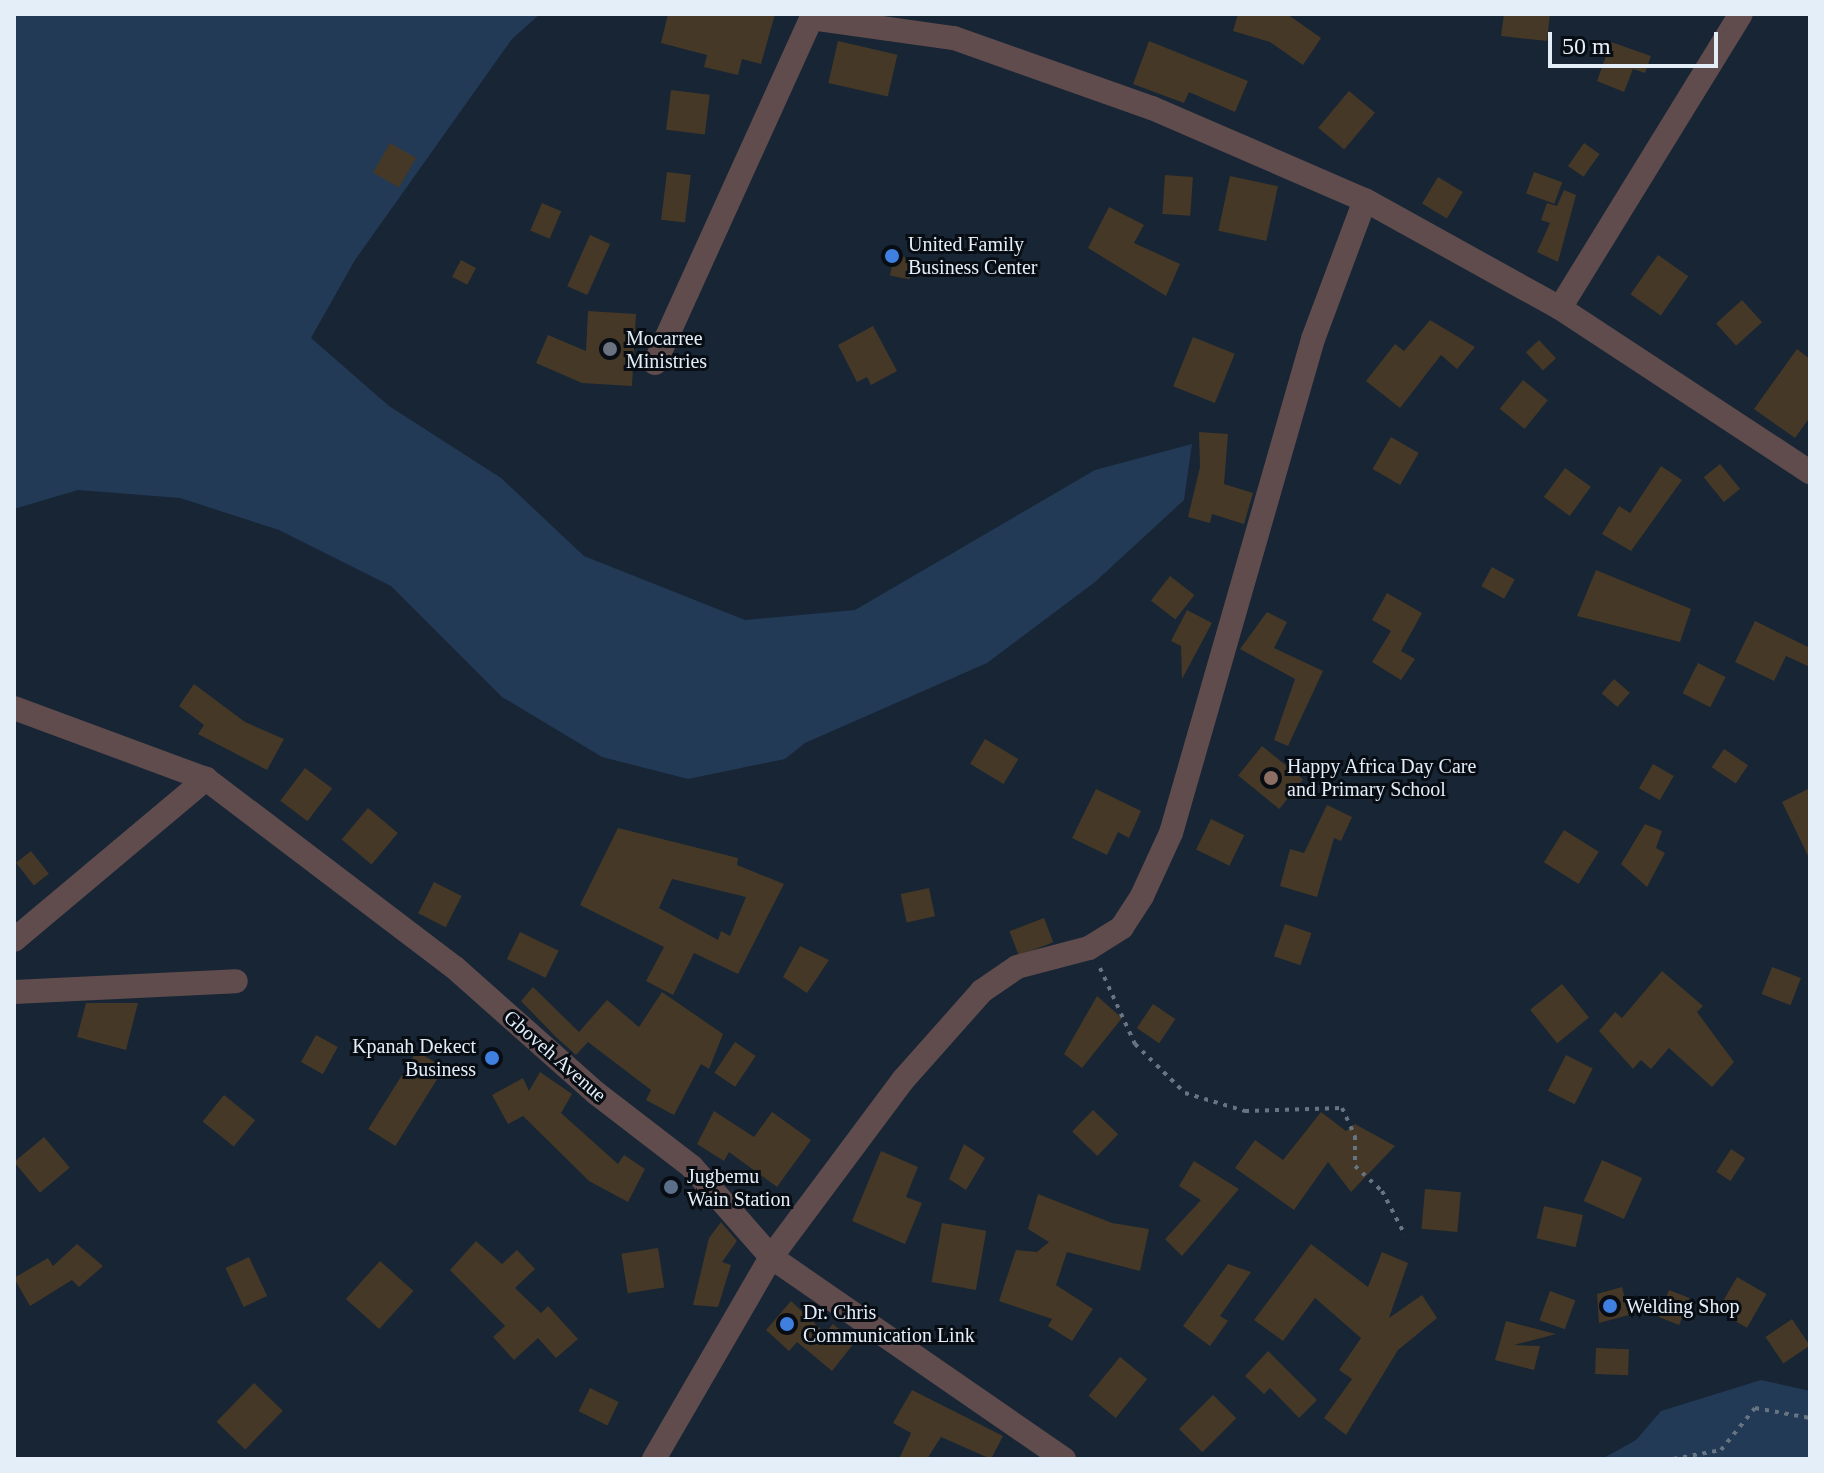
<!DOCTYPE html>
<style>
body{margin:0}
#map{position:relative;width:1824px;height:1473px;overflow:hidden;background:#172534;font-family:Georgia,serif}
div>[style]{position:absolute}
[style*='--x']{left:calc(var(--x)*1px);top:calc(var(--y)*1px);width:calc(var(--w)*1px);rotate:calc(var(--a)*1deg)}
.green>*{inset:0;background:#223a56}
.building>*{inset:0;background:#453826;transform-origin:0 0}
.path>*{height:4px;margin-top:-2px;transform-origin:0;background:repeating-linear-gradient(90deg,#677481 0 4px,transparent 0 10px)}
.minor>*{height:24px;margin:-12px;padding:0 12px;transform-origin:12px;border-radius:12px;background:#604c4d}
.dots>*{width:22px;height:22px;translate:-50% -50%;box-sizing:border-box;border:4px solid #080d14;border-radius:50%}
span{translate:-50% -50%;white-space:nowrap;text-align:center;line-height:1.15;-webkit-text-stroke:6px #080d14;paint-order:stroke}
.poi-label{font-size:20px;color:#e4eef9}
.left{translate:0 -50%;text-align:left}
.right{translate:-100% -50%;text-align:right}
.street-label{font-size:20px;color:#e4eef9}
.frame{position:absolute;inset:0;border:16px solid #e4eef9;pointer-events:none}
.scale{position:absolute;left:1548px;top:32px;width:170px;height:36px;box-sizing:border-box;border:4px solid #e4eef9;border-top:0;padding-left:10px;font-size:24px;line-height:28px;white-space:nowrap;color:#e4eef9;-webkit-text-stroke:6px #080d14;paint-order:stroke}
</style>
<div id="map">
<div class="green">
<i style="clip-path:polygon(14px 14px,540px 14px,512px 39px,355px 260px,311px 338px,389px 406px,501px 478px,584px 556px,745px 620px,855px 610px,1095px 470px,1192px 444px,1184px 500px,1095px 582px,987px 663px,805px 743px,785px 759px,688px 779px,602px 757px,502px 697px,391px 586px,279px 530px,180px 498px,78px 490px,14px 509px)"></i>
<i style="clip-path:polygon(1761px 1380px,1810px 1391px,1810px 1459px,1602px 1459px,1636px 1440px,1661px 1411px)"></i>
</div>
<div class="building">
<i style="clip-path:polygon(668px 14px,775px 14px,761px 64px,742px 59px,738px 75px,704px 67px,707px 55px,661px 43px)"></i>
<i style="clip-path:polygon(1238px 14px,1287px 14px,1321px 38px,1303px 65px,1270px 42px,1233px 31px)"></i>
<i style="clip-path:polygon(1504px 14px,1550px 14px,1547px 41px,1501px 36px)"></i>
<i style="left:838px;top:41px;width:61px;height:43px;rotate:13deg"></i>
<i style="clip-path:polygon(1149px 41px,1248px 81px,1235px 112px,1189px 92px,1184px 103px,1133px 84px)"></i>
<i style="clip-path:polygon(1611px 42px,1651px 56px,1645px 73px,1633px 69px,1624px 92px,1597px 81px)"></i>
<i style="left:671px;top:90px;width:39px;height:40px;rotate:7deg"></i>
<i style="left:1349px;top:91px;width:34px;height:48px;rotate:40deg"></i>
<i style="left:390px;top:143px;width:30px;height:34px;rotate:30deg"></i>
<i style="left:1584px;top:143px;width:19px;height:28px;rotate:35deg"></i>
<i style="left:667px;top:172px;width:24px;height:48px;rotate:7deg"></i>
<i style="left:1534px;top:172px;width:30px;height:23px;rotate:20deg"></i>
<i style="left:1165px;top:175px;width:28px;height:39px;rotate:4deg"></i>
<i style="left:1230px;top:176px;width:49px;height:56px;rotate:12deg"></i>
<i style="left:1438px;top:177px;width:29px;height:31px;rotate:31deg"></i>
<i style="clip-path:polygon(1564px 190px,1576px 195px,1558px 262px,1537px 252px,1550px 223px,1541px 220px,1547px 203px,1557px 206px)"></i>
<i style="left:542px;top:203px;width:21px;height:30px;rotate:23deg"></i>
<i style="clip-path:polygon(1109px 207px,1144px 225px,1134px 243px,1180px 264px,1166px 296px,1088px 248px)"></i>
<i style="left:590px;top:235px;width:22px;height:56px;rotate:24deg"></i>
<i style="left:894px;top:255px;width:20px;height:21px;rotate:11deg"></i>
<i style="left:1658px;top:255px;width:37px;height:48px;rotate:35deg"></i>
<i style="left:461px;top:260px;width:17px;height:19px;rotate:28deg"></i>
<i style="left:1742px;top:300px;width:30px;height:35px;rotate:48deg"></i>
<i style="clip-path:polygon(588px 311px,636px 314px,632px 386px,582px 383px,536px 363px,548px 335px,586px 351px)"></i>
<i style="clip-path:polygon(1430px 320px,1475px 347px,1457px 369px,1441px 355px,1400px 408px,1366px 381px,1395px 344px,1404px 351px)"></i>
<i style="clip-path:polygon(873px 326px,897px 371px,871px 385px,867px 377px,857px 382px,838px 345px)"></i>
<i style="left:1193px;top:337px;width:45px;height:53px;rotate:22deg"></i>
<i style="left:1539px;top:340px;width:25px;height:18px;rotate:47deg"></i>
<i style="clip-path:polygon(1797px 349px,1810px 359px,1810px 417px,1795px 438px,1754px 409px)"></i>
<i style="left:1523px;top:380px;width:32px;height:37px;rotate:39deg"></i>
<i style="clip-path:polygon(1199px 432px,1228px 434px,1224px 484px,1253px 493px,1244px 524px,1212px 514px,1210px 523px,1188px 517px,1200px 467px)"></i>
<i style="left:1391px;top:437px;width:32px;height:37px;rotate:30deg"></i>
<i style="left:1720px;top:464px;width:32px;height:21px;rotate:51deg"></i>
<i style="clip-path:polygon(1661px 466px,1682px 480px,1631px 551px,1602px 534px,1619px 506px,1630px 513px)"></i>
<i style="left:1565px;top:468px;width:32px;height:36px;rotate:36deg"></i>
<i style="left:1492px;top:567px;width:26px;height:22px;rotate:29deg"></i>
<i style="clip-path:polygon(1596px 570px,1691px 609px,1680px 642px,1577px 616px)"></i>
<i style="left:1170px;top:576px;width:31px;height:31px;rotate:38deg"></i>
<i style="clip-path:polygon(1387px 593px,1422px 613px,1401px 651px,1415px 659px,1401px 680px,1372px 662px,1391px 631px,1372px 620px)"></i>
<i style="clip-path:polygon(1187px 610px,1212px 623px,1182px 679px,1181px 646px,1171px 641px)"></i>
<i style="clip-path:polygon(1267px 612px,1287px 622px,1274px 648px,1323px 671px,1288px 746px,1274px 740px,1295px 679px,1240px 649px)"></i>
<i style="clip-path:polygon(1755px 621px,1810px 648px,1810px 667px,1786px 656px,1774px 681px,1735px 662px)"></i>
<i style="left:1698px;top:663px;width:31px;height:34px;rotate:27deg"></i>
<i style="left:1614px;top:679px;width:21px;height:19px;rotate:41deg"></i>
<i style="clip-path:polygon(194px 684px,245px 722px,284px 739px,267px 770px,198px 734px,204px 725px,179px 706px)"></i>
<i style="left:985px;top:739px;width:39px;height:29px;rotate:31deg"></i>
<i style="left:1262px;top:746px;width:53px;height:38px;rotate:39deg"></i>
<i style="left:1724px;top:749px;width:29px;height:22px;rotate:34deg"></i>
<i style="left:1653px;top:764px;width:24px;height:28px;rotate:30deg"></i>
<i style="left:305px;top:768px;width:34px;height:41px;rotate:37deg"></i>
<i style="clip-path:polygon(1810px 788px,1810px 860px,1782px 802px)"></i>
<i style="clip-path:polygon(1096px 789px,1141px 811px,1129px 838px,1118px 832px,1107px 855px,1072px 838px)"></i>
<i style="clip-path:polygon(1327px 805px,1352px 817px,1341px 841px,1334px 838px,1317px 897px,1280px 886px,1290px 849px,1304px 853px)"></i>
<i style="left:368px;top:808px;width:39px;height:41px;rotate:40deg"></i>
<i style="left:1211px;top:819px;width:37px;height:34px;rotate:26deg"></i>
<i style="clip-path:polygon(1645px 824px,1662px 831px,1656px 848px,1665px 853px,1647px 887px,1621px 864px)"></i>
<i style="clip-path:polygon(evenodd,618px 828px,738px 858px,737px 865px,784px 884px,738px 974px,694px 953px,673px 995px,646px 981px,664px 947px,580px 905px,618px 828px,672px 879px,746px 897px,730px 936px,721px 931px,718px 940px,659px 908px,672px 879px)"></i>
<i style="left:1564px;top:830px;width:41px;height:38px;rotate:32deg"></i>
<i style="left:31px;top:851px;width:29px;height:19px;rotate:52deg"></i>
<i style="left:434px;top:882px;width:31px;height:35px;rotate:27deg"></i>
<i style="left:929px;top:888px;width:29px;height:29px;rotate:78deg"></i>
<i style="left:1044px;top:918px;width:26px;height:37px;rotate:69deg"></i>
<i style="left:1285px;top:924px;width:28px;height:34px;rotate:19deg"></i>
<i style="left:520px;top:932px;width:43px;height:30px;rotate:26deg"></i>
<i style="clip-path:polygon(800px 946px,829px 960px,807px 993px,783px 977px)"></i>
<i style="left:1772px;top:967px;width:31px;height:29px;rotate:21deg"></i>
<i style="clip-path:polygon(1662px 971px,1703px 1006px,1697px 1012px,1734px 1062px,1712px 1087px,1669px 1048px,1651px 1069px,1641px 1060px,1633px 1069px,1599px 1031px,1615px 1012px,1622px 1018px)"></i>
<i style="left:1562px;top:984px;width:43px;height:41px;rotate:51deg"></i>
<i style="clip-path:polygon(533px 987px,579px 1032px,607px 1000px,639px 1027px,662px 992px,723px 1034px,709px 1069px,701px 1064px,674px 1115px,646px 1100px,651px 1090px,588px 1042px,576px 1055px,556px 1037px,521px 1001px)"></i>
<i style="clip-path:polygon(1097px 996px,1122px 1018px,1082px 1068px,1064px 1054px)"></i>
<i style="clip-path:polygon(86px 1003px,138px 1003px,126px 1050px,77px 1037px)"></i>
<i style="left:1153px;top:1004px;width:27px;height:29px;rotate:34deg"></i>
<i style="left:316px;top:1035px;width:25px;height:31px;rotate:29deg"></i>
<i style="left:735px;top:1042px;width:25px;height:37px;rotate:34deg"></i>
<i style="left:417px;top:1051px;width:32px;height:92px;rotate:32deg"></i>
<i style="left:1566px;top:1055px;width:30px;height:40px;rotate:27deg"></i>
<i style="clip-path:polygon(540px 1072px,572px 1094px,561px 1113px,618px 1164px,624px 1155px,645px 1169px,628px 1202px,589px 1181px,523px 1116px,508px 1124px,492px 1095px,523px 1078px,529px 1091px)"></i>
<i style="left:224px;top:1095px;width:40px;height:34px;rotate:39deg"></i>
<i style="left:1093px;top:1110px;width:35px;height:30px;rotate:44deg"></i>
<i style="clip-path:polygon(714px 1111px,754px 1137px,772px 1112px,811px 1140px,777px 1187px,729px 1152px,724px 1161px,697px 1144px)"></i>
<i style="clip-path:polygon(1321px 1112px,1346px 1131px,1355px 1124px,1395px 1146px,1351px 1192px,1328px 1162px,1294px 1210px,1235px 1168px,1255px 1140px,1283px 1160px)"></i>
<i style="left:44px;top:1137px;width:40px;height:39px;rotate:50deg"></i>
<i style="clip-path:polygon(964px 1144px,985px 1158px,966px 1190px,949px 1179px)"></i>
<i style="left:1731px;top:1149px;width:17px;height:27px;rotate:33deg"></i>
<i style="clip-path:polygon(881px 1151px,918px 1167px,906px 1197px,922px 1203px,905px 1244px,852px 1221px)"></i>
<i style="left:1602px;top:1160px;width:44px;height:45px;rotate:24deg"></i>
<i style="clip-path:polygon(1194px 1161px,1239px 1189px,1182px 1256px,1165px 1239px,1201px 1200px,1179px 1186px)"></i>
<i style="left:1425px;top:1189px;width:36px;height:40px;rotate:5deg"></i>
<i style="clip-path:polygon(1038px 1194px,1112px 1223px,1149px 1229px,1140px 1271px,1067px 1252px,1056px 1285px,1093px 1309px,1072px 1341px,1048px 1326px,1052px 1319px,999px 1301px,1016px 1250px,1037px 1252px,1049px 1242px,1028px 1229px)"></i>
<i style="left:1544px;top:1206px;width:40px;height:33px;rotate:13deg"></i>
<i style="clip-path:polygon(721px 1222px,737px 1241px,722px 1262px,731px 1265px,718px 1307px,693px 1305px,709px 1238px)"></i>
<i style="left:942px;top:1223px;width:45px;height:60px;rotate:10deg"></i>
<i style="clip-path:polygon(476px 1241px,502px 1264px,517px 1250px,535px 1269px,515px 1288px,541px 1313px,548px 1306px,578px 1339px,556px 1358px,538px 1338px,514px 1360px,493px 1337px,505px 1326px,450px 1270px)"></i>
<i style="clip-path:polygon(77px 1244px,103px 1266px,79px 1287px,72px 1280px,30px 1306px,14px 1278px,48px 1258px,53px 1266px)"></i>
<i style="clip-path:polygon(1311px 1244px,1368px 1287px,1382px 1252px,1408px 1263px,1389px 1318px,1422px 1295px,1437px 1318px,1398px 1350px,1346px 1435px,1324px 1418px,1352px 1379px,1339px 1370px,1361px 1338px,1315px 1298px,1283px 1341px,1254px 1320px)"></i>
<i style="left:658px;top:1248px;width:40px;height:37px;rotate:81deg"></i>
<i style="left:249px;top:1257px;width:43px;height:26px;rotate:65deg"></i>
<i style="left:380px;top:1261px;width:45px;height:51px;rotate:42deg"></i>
<i style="clip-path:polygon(1228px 1264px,1251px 1272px,1220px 1316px,1228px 1321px,1210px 1346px,1183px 1326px)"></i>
<i style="left:1737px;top:1277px;width:34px;height:39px;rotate:30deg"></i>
<i style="clip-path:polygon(1622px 1287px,1629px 1315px,1599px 1323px,1597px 1294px)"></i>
<i style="left:1669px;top:1290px;width:22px;height:29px;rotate:21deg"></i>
<i style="left:1550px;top:1291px;width:27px;height:31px;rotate:20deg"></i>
<i style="clip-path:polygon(791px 1301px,825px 1333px,833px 1324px,855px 1342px,832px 1371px,797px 1342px,789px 1351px,766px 1330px)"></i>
<i style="left:1792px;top:1319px;width:32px;height:32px;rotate:56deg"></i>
<i style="clip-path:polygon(1506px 1321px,1556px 1334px,1514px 1345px,1540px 1346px,1534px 1370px,1495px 1360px)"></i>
<i style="left:1596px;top:1348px;width:33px;height:26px;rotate:2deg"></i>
<i style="clip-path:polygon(1268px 1351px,1317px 1400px,1299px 1418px,1270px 1388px,1264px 1394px,1245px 1376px)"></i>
<i style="left:1120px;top:1357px;width:35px;height:50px;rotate:39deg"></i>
<i style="left:254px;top:1383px;width:40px;height:54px;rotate:44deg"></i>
<i style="left:590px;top:1388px;width:32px;height:26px;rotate:26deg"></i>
<i style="clip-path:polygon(912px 1390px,1003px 1436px,991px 1459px,941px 1437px,927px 1459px,899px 1459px,911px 1433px,893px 1423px)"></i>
<i style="left:1213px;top:1395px;width:33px;height:48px;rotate:45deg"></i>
</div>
<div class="path">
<i style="--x:1100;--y:968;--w:84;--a:65.3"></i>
<i style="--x:1135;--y:1044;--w:70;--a:44.4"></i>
<i style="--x:1185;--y:1093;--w:63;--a:16.7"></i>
<i style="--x:1245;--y:1111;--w:97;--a:-1.8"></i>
<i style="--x:1342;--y:1108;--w:31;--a:65"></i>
<i style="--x:1355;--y:1136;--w:30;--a:90"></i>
<i style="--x:1355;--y:1166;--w:37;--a:43"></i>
<i style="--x:1382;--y:1191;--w:50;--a:62.4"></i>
<i style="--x:1673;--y:1459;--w:49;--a:-10.6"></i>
<i style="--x:1721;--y:1450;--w:54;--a:-51"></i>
<i style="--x:1755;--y:1408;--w:56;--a:10.3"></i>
</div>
<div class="minor">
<i style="--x:811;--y:18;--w:144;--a:8"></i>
<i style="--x:954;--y:38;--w:210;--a:19.5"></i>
<i style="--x:1152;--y:108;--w:232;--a:23.4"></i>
<i style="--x:1365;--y:200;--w:223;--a:29"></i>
<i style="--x:1560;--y:308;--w:299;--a:33.3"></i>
<i style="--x:1560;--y:308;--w:345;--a:-58.4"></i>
<i style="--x:655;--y:363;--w:383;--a:-65.6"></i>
<i style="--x:14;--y:708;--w:205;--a:20.3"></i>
<i style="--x:206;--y:779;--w:311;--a:37.2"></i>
<i style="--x:454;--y:967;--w:190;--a:41.6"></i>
<i style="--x:596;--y:1093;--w:121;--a:37.6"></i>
<i style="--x:692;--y:1167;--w:120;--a:48.7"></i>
<i style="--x:771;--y:1257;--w:356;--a:34.6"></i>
<i style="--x:14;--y:940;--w:251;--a:-40"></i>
<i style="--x:14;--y:992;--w:222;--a:-2.8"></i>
<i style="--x:654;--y:1459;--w:233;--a:-59.9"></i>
<i style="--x:771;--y:1257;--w:221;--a:-53.3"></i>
<i style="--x:903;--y:1080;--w:119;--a:-48.4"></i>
<i style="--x:982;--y:991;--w:42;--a:-34.4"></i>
<i style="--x:1017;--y:967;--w:74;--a:-14.8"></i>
<i style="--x:1089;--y:948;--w:39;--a:-32"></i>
<i style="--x:1122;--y:927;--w:37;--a:-57"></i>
<i style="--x:1142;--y:896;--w:69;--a:-65.3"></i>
<i style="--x:1171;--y:833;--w:514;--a:-73.96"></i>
<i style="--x:1313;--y:339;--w:148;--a:-69.5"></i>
</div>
<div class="dots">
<i style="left:892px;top:256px;background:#3f7fe0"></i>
<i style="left:610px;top:349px;background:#6b7280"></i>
<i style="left:1271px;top:778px;background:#8d6e63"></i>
<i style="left:492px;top:1058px;background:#3f7fe0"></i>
<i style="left:671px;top:1187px;background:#5c6f8a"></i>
<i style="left:1610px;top:1306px;background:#3f7fe0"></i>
<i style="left:787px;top:1324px;background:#3f7fe0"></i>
</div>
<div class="poi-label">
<span class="left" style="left:908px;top:256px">United Family<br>Business Center</span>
<span class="left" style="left:626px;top:350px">Mocarree<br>Ministries</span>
<span class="left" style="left:1287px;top:778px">Happy Africa Day Care<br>and Primary School</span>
<span class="right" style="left:476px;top:1058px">Kpanah Dekect<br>Business</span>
<span class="left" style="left:687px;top:1188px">Jugbemu<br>Wain Station</span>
<span class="left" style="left:1626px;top:1306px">Welding Shop</span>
<span class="left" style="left:803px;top:1324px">Dr. Chris<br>Communication Link</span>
</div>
<div class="street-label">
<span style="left:555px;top:1056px;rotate:41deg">Gboveh Avenue</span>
</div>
<div class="frame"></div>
<div class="scale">50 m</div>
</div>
